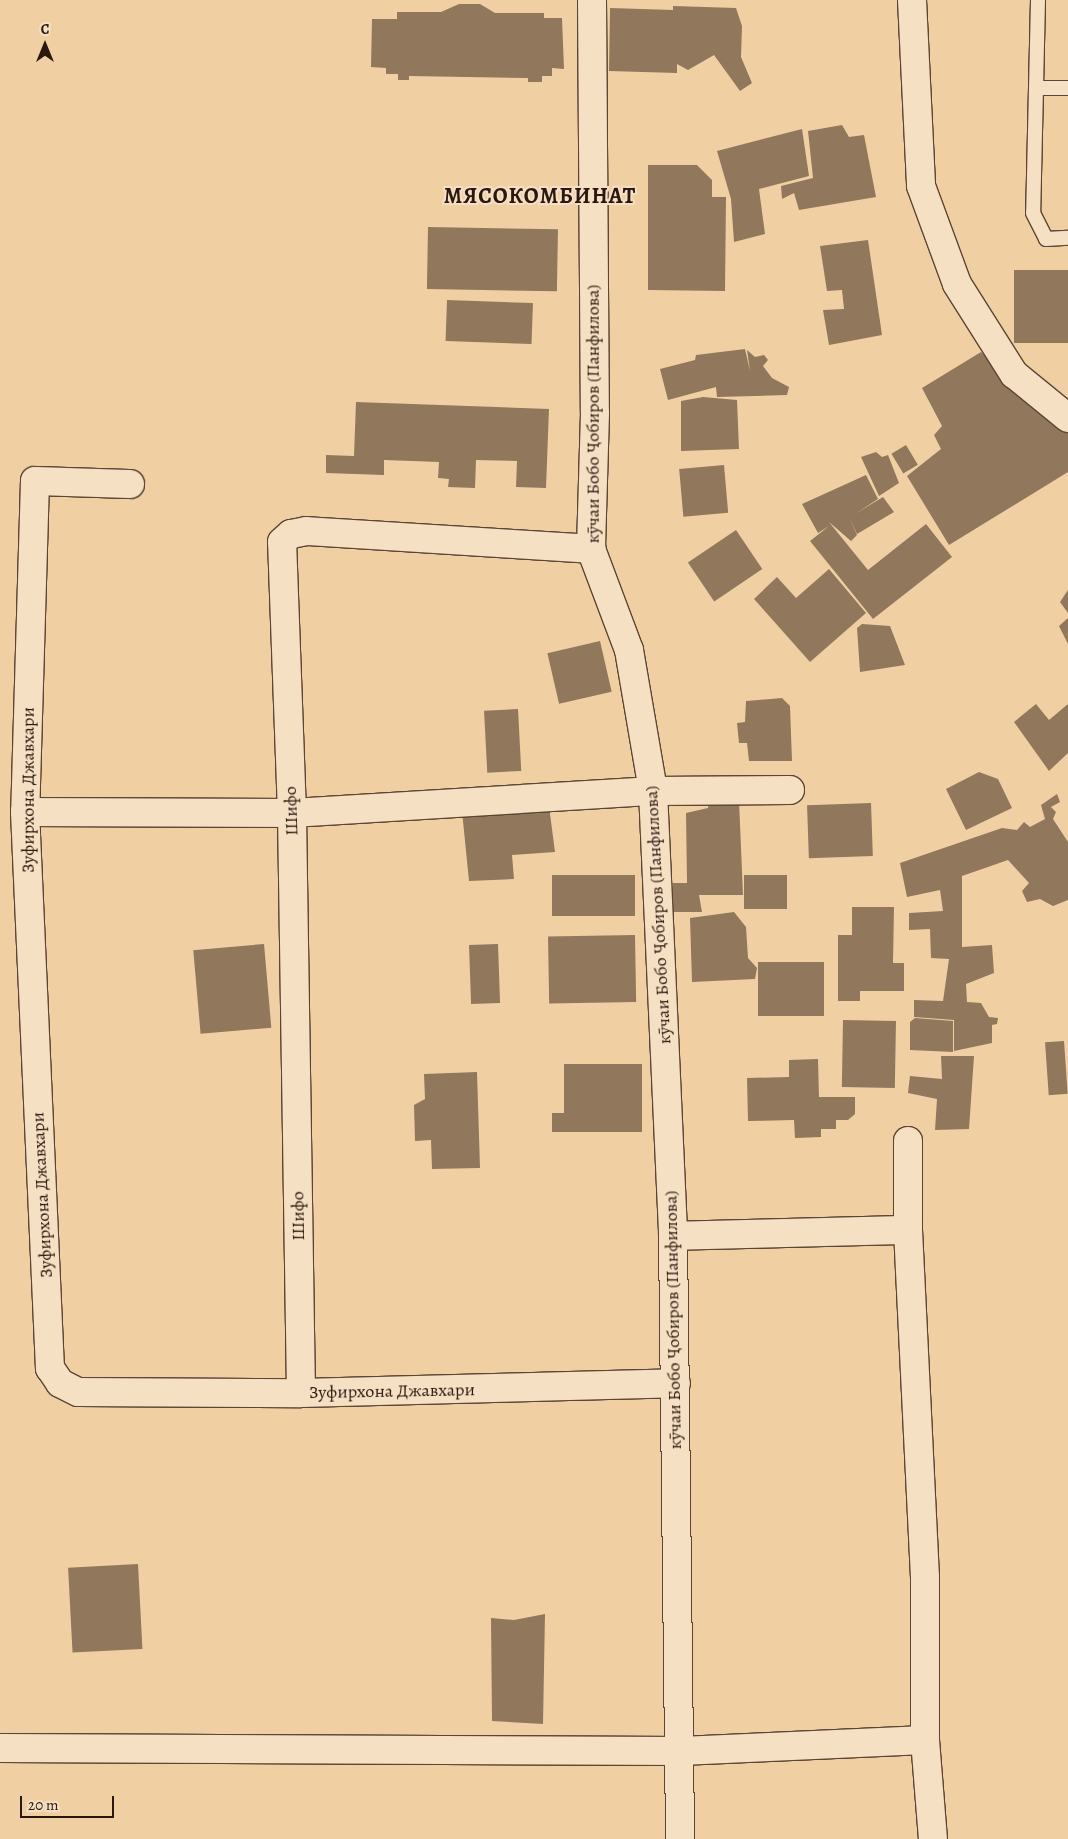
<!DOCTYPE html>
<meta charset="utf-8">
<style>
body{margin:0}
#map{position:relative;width:1068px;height:1839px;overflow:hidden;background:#f0d0a3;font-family:Alegreya,serif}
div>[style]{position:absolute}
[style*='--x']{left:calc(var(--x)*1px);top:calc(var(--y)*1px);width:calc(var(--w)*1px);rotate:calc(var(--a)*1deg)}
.building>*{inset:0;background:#91775c;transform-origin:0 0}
.roads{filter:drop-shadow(1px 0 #5c4535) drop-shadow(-1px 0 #5c4535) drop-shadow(0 1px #5c4535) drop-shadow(0 -1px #5c4535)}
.lane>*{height:14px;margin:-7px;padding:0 7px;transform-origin:7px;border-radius:7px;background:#f5e0c3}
.street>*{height:28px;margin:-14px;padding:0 14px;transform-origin:14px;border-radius:14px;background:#f5e0c3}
span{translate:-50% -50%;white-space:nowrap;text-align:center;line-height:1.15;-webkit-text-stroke:4px #f5e0c3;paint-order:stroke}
.street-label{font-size:18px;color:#2a1710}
.district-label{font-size:22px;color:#2a1710;font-weight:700;letter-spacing:1px}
.north{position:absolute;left:20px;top:20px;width:50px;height:50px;-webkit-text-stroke:4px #f5e0c3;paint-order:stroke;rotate:0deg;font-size:14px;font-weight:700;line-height:20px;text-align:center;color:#2a1710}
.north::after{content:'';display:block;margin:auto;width:18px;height:22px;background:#2a1710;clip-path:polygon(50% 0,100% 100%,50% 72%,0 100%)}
.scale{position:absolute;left:20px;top:1796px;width:94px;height:22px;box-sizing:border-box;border:2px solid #2a1710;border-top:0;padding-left:6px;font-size:15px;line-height:18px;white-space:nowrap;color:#2a1710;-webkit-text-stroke:4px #f5e0c3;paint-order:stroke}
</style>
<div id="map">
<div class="building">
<i style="clip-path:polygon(459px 4px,480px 4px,495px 13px,544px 13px,544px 18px,562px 18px,564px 69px,552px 68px,552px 76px,542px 76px,542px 82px,528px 82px,528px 78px,409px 76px,409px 80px,398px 80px,398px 74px,386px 74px,386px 68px,371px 67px,372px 19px,397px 19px,397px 12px,441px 12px)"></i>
<i style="clip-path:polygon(673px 6px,736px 8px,742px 26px,741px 57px,752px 83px,740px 91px,714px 55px,688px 70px,677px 64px,677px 73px,609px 71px,610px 8px,673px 10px)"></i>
<i style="clip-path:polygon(842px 125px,849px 137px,864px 135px,876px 197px,799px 210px,794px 193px,782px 199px,781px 186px,813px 178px,808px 131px)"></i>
<i style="clip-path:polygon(802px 129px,809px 176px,759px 189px,765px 234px,734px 242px,731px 199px,717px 151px)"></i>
<i style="clip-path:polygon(648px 165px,697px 165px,712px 180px,712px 197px,726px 197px,725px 291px,648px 290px)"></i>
<i style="left:428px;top:227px;width:130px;height:62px;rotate:1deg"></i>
<i style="clip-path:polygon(868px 240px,882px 335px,829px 345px,823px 310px,844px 309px,842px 290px,827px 291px,820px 246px)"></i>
<i style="left:1014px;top:270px;width:54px;height:73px"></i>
<i style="left:447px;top:300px;width:86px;height:41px;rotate:2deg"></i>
<i style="clip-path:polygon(745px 349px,750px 371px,747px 350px,755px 357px,764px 355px,768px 360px,763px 366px,772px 378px,789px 387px,787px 395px,717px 397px,716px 387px,668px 400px,660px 369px,695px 360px,696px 355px)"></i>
<i style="clip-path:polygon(981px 352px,1068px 432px,1068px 472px,949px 545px,907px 476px,941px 449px,934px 435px,942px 426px,922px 388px)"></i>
<i style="clip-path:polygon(703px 397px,737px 400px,739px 449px,681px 451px,681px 401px)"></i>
<i style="clip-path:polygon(356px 402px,549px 409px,546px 488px,516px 487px,517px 461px,476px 460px,475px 488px,448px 487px,449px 479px,438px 478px,439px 462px,384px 460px,384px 475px,326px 473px,326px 455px,354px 456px)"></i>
<i style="left:906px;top:445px;width:23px;height:17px;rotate:59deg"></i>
<i style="clip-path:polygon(876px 452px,882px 457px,888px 455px,899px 483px,879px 496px,861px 457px)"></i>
<i style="left:724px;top:465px;width:48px;height:45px;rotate:85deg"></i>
<i style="clip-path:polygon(866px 475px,878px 499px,855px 514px,883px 497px,894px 512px,857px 534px,849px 517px,857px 535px,851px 541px,829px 522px,868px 570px,926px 524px,952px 557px,873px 619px,810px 541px,829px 526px,818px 533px,802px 504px)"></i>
<i style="left:736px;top:530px;width:47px;height:58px;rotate:56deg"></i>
<i style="clip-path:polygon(829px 569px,866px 613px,810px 662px,754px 599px,777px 577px,796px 598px)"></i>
<i style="clip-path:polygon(1068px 590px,1068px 613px,1060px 602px)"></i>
<i style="clip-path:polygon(1068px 618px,1068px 644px,1059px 626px)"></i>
<i style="clip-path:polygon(862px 624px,890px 626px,905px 665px,860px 672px,857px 628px)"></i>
<i style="left:600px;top:641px;width:52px;height:54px;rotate:77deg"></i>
<i style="clip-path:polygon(782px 698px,790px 706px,792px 761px,749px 761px,747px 743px,739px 743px,737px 723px,745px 722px,746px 701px)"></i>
<i style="clip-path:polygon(1036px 704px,1049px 720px,1068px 704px,1068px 753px,1049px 771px,1014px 722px)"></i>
<i style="left:518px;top:709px;width:62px;height:34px;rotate:87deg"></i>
<i style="clip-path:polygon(979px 772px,998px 779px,1012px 808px,966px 830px,946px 789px)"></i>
<i style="clip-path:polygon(1057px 794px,1060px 802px,1051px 807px,1056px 812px,1053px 819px,1068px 842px,1068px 900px,1053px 906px,1040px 899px,1027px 902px,1022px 891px,1029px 883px,1008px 860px,962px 876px,962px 947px,992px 945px,994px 973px,966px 984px,967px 1002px,981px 1003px,989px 1017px,998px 1018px,997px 1024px,992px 1025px,992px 1043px,954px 1051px,954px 1020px,914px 1017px,914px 1000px,943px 1001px,949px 959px,931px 958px,930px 929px,909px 930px,909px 913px,943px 911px,940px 890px,907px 897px,900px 863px,1002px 828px,1017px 830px,1024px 822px,1030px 827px,1045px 819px,1041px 805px)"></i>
<i style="clip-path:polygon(710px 798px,739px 800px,743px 895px,699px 895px,702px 912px,673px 912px,673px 883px,687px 883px,686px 813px,708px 808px)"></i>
<i style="left:871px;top:803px;width:53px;height:64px;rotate:88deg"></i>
<i style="clip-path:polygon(549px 806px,555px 852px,512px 855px,514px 879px,469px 881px,462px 811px)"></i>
<i style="left:635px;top:875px;width:41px;height:83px;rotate:90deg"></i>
<i style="left:744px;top:875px;width:43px;height:34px"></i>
<i style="clip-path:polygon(852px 907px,894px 907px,893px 963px,904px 963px,904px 991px,860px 991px,860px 1001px,838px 1001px,838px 935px,852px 935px)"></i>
<i style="clip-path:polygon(734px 912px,746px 927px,748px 958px,757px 968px,755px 979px,692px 982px,690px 918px)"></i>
<i style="left:635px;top:935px;width:67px;height:87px;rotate:89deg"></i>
<i style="left:264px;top:944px;width:84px;height:71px;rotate:85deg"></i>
<i style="left:498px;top:944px;width:59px;height:29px;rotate:88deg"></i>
<i style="left:758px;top:962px;width:66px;height:54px"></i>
<i style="clip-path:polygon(915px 1018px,953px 1021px,953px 1052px,910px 1050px,910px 1022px)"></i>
<i style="left:843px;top:1020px;width:53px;height:67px;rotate:1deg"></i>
<i style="left:1064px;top:1041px;width:53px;height:19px;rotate:86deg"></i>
<i style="clip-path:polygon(941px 1056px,974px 1056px,969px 1129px,935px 1130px,937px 1099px,908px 1093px,910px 1076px,942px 1079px)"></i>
<i style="clip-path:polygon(818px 1059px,819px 1097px,855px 1097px,855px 1114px,848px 1120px,836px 1120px,836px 1129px,821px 1129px,821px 1137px,795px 1138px,794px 1120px,748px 1121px,747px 1078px,789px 1077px,789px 1060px)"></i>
<i style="clip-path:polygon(564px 1064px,642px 1064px,642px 1132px,552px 1132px,552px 1113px,564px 1113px)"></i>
<i style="clip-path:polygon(477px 1072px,480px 1168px,432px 1169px,431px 1140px,415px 1141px,414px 1105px,425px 1099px,424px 1074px)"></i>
<i style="left:138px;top:1564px;width:85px;height:70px;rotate:87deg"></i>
<i style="clip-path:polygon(545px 1614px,543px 1724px,492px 1721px,491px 1618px,514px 1620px)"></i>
</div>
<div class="roads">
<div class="lane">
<i style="--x:1038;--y:0;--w:213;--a:91.3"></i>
<i style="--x:1033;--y:213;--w:29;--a:63"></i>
<i style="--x:1046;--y:239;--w:22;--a:-3"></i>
<i style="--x:1036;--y:88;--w:32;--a:0"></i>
</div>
<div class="street">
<i style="--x:592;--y:0;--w:413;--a:89.6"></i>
<i style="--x:595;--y:413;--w:136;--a:91.7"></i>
<i style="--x:591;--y:549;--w:108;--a:69.4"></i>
<i style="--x:629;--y:650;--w:143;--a:80.3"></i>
<i style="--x:653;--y:791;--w:445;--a:87.4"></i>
<i style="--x:673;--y:1236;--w:603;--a:89.33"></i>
<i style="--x:912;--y:0;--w:186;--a:87.2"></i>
<i style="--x:921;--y:186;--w:104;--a:69.8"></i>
<i style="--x:957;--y:284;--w:107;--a:57.7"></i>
<i style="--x:1014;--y:374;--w:70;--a:39.2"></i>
<i style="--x:130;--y:484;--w:95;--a:-178.2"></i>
<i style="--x:35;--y:481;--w:331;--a:91.7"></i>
<i style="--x:25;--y:812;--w:557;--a:87.43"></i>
<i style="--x:50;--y:1368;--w:18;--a:56"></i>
<i style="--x:60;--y:1383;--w:20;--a:27"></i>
<i style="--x:78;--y:1392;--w:223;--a:0.3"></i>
<i style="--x:301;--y:1393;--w:375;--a:-1.5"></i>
<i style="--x:25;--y:812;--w:267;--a:0.2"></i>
<i style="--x:292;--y:813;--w:362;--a:-3.5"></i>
<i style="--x:653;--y:791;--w:137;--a:-0.4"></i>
<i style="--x:908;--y:1141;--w:89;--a:90"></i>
<i style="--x:908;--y:1230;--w:347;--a:87.2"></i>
<i style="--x:925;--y:1577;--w:163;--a:90"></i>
<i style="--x:925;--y:1740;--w:99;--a:85.4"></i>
<i style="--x:673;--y:1236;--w:235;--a:-1.5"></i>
<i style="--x:301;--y:1393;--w:580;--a:-90.89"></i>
<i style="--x:292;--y:813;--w:271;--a:-92.1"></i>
<i style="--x:282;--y:542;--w:12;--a:-42"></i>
<i style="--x:291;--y:534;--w:15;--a:-11"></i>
<i style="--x:306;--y:531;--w:286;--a:3.6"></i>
<i style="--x:0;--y:1748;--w:681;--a:0.25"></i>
<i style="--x:681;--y:1751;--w:244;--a:-2.6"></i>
</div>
</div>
<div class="street-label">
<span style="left:593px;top:414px;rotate:-90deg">кӯчаи Бобо Ҷобиров (Панфилова)</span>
<span style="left:28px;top:790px;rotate:-90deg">Зуфирхона Джавхари</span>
<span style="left:291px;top:811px;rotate:-92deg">Шифо</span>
<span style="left:658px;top:915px;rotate:-93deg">кӯчаи Бобо Ҷобиров (Панфилова)</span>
<span style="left:42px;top:1195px;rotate:-93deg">Зуфирхона Джавхари</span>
<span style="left:298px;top:1216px;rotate:-91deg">Шифо</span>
<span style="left:673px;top:1320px;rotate:-91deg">кӯчаи Бобо Ҷобиров (Панфилова)</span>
<span style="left:392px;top:1391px;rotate:-1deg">Зуфирхона Джавхари</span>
</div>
<div class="district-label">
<span style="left:540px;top:197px">МЯСОКОМБИНАТ</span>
</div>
<div class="north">С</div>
<div class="scale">20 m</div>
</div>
